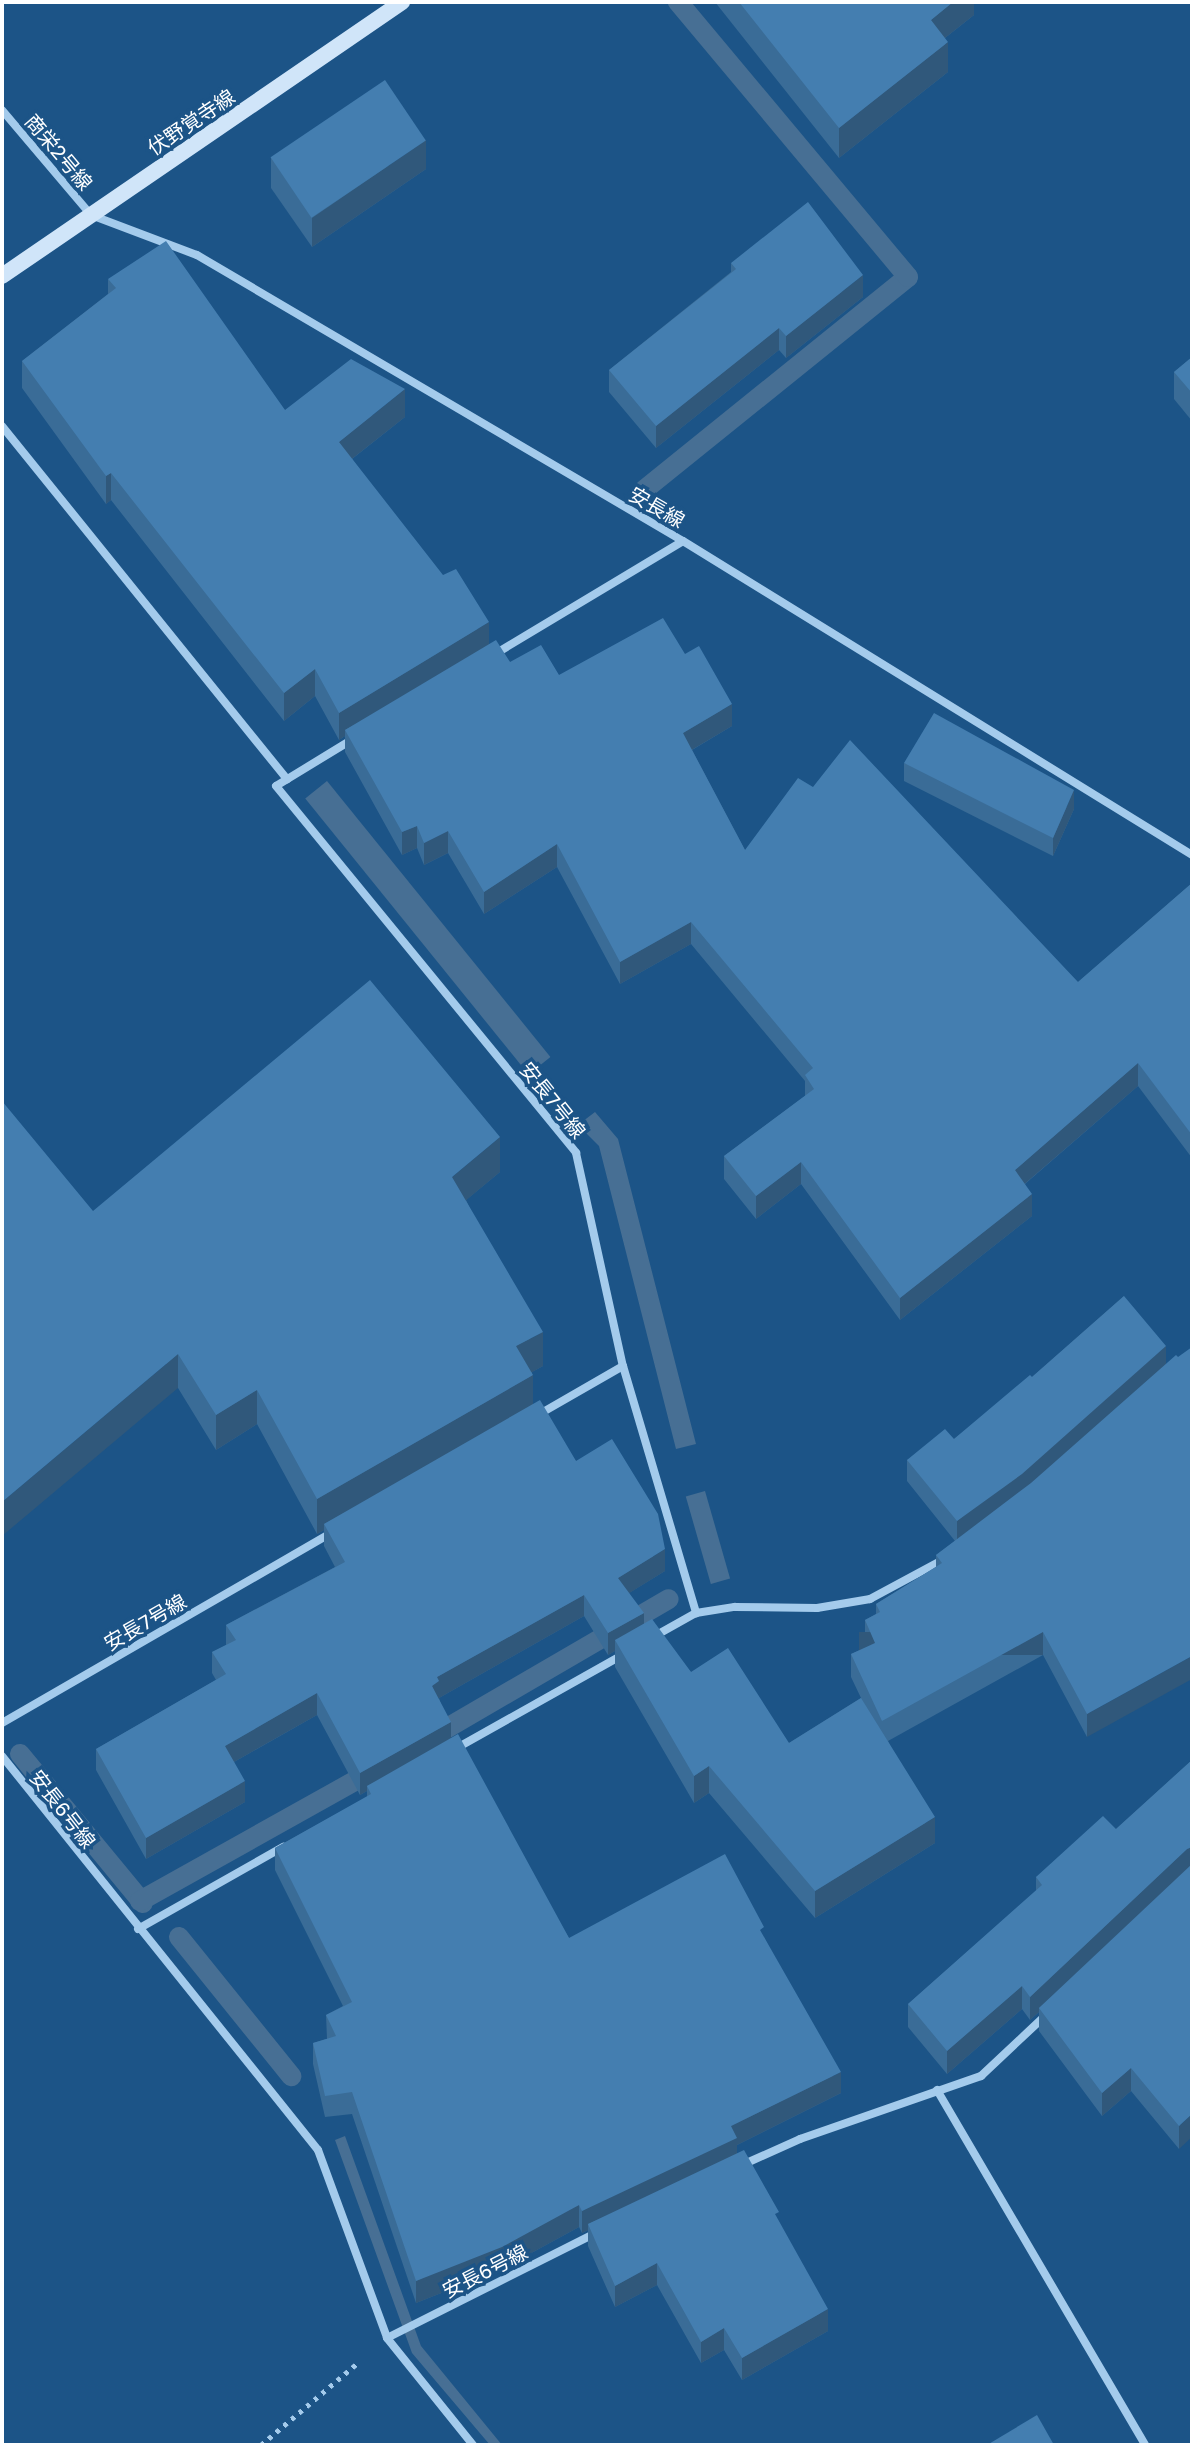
<!DOCTYPE html>
<meta charset="utf-8">
<style>
body{margin:0}
#map{position:relative;width:1194px;height:2447px;overflow:hidden;background:#1c5487;font-family:"Golos Text","Noto Sans JP",sans-serif}
div>[style]{position:absolute}
[style*='--x']{left:calc(var(--x)*1px);top:calc(var(--y)*1px);width:calc(var(--w)*1px);rotate:calc(var(--a)*1deg)}
.water>*{inset:0;background:#476f94;transform-origin:0 0}
.stream>*{height:20px;margin:-10px;padding:0 10px;transform-origin:10px;border-radius:10px;background:#476f94}
.path>*{height:5px;margin-top:-2.5px;transform-origin:0;background:repeating-linear-gradient(90deg,#a4cbec 0 4px,transparent 0 10px)}
.street>*{height:8px;margin:-4px;padding:0 4px;transform-origin:4px;border-radius:4px;background:#a4cbec}
.secondary>*{height:16px;margin:-8px;padding:0 8px;transform-origin:8px;border-radius:8px;background:#d0e5f9}
.wall>*{inset:0;background:#3a6c97;transform-origin:0 0}
.shaded-wall>*{inset:0;background:#30587b;transform-origin:0 0}
.building>*{inset:0;background:#447eb0;transform-origin:0 0}
span{translate:-50% -50%;white-space:nowrap;text-align:center;line-height:1.15;-webkit-text-stroke:7px #1c5487;paint-order:stroke}
.street-label{font-size:20px;color:#fff}
.frame{position:absolute;inset:0;border:4px solid #fff;pointer-events:none}
</style>
<div id="map">
<div class="water">
<i style="left:327px;top:781px;width:355px;height:28px;rotate:51deg"></i>
<i style="clip-path:polygon(595px 1112px,618px 1139px,696px 1444px,676px 1449px,599px 1146px,578px 1125px)"></i>
<i style="left:705px;top:1491px;width:91px;height:20px;rotate:74deg"></i>
<i style="clip-path:polygon(345px 2136px,421px 2346px,502px 2445px,490px 2445px,412px 2353px,335px 2140px)"></i>
</div>
<div class="stream">
<i style="--x:644;--y:490;--w:339;--a:-38.9"></i>
<i style="--x:908;--y:277;--w:359;--a:-129.9"></i>
<i style="--x:430;--y:1738;--w:276;--a:-30.2"></i>
<i style="--x:20;--y:1754;--w:193;--a:50.5"></i>
<i style="--x:140;--y:1901;--w:268;--a:-29.2"></i>
<i style="--x:179;--y:1937;--w:179;--a:51.1"></i>
</div>
<div class="path">
<i style="--x:261;--y:2445;--w:128;--a:-40.3"></i>
</div>
<div class="street">
<i style="--x:2;--y:110;--w:138;--a:49.7"></i>
<i style="--x:91;--y:215;--w:113;--a:20.7"></i>
<i style="--x:197;--y:255;--w:564;--a:30.48"></i>
<i style="--x:683;--y:541;--w:598;--a:31.67"></i>
<i style="--x:2;--y:426;--w:454;--a:51.1"></i>
<i style="--x:495;--y:654;--w:219;--a:-31"></i>
<i style="--x:353;--y:739;--w:90;--a:148.6"></i>
<i style="--x:276;--y:786;--w:474;--a:50.7"></i>
<i style="--x:576;--y:1153;--w:218;--a:77.6"></i>
<i style="--x:623;--y:1366;--w:100;--a:150.1"></i>
<i style="--x:623;--y:1366;--w:258;--a:73.5"></i>
<i style="--x:653;--y:1637;--w:49;--a:-29.2"></i>
<i style="--x:696;--y:1613;--w:39;--a:-9"></i>
<i style="--x:735;--y:1607;--w:82;--a:0.7"></i>
<i style="--x:817;--y:1608;--w:54;--a:-9.6"></i>
<i style="--x:870;--y:1599;--w:86;--a:-28.3"></i>
<i style="--x:2;--y:1723;--w:379;--a:-30"></i>
<i style="--x:455;--y:1749;--w:194;--a:-29.3"></i>
<i style="--x:2;--y:1756;--w:505;--a:51.27"></i>
<i style="--x:318;--y:2150;--w:200;--a:69.8"></i>
<i style="--x:387;--y:2338;--w:234;--a:-26.7"></i>
<i style="--x:138;--y:1929;--w:167;--a:-29.5"></i>
<i style="--x:937;--y:2090;--w:411;--a:59.6"></i>
<i style="--x:742;--y:2165;--w:64;--a:-24.1"></i>
<i style="--x:800;--y:2139;--w:192;--a:-19.2"></i>
<i style="--x:981;--y:2076;--w:88;--a:-43.2"></i>
<i style="--x:387;--y:2338;--w:137;--a:51.2"></i>
</div>
<div class="secondary">
<i style="--x:2;--y:276;--w:485;--a:-34.4"></i>
</div>
<div class="wall">
<i style="clip-path:polygon(715px 2px,974px 2px,974px 15px,945px 38px,948px 72px,839px 158px)"></i>
<i style="clip-path:polygon(271px 158px,426px 169px,312px 247px,271px 188px)"></i>
<i style="clip-path:polygon(731px 263px,863px 297px,786px 358px,779px 350px,656px 448px,609px 392px,609px 370px,731px 272px)"></i>
<i style="clip-path:polygon(108px 279px,285px 410px,405px 417px,352px 459px,489px 644px,510px 662px,559px 675px,685px 654px,732px 726px,692px 750px,745px 850px,1078px 982px,1192px 883px,1192px 1158px,1138px 1086px,1025px 1184px,1032px 1216px,900px 1320px,801px 1184px,756px 1219px,724px 1179px,724px 1156px,805px 1096px,805px 1081px,691px 944px,620px 984px,557px 867px,484px 914px,448px 853px,424px 865px,417px 848px,402px 855px,345px 752px,345px 736px,339px 740px,315px 696px,284px 721px,111px 500px,106px 504px,22px 388px,22px 361px,108px 294px)"></i>
<i style="clip-path:polygon(1192px 357px,1192px 421px,1174px 399px,1174px 372px)"></i>
<i style="left:1191px;top:682px;width:1px;height:28px"></i>
<i style="clip-path:polygon(904px 763px,1074px 809px,1053px 856px,904px 781px)"></i>
<i style="clip-path:polygon(500px 1172px,466px 1200px,543px 1366px,532px 1372px,533px 1404px,576px 1461px,665px 1571px,629px 1593px,644px 1624px,691px 1672px,789px 1743px,861px 1698px,851px 1677px,851px 1654px,867px 1647px,865px 1643px,865px 1620px,876px 1614px,876px 1604px,936px 1567px,936px 1555px,955px 1541px,907px 1481px,907px 1460px,954px 1439px,1032px 1377px,1124px 1296px,1087px 1737px,1043px 1655px,888px 1741px,935px 1843px,815px 1918px,709px 1793px,694px 1803px,615px 1667px,615px 1651px,608px 1655px,584px 1616px,439px 1698px,451px 1738px,569px 1938px,764px 1937px,841px 2093px,737px 2145px,737px 2153px,779px 2222px,828px 2331px,742px 2380px,724px 2350px,701px 2363px,657px 2285px,615px 2307px,588px 2246px,588px 2230px,582px 2233px,579px 2227px,502px 2269px,416px 2303px,352px 2114px,325px 2117px,313px 2064px,313px 2043px,327px 2039px,326px 2015px,343px 2006px,275px 1870px,275px 1848px,367px 1797px,367px 1791px,360px 1795px,317px 1715px,234px 1762px,245px 1802px,146px 1859px,96px 1770px,96px 1749px,216px 1680px,212px 1673px,212px 1652px,226px 1645px,226px 1625px,335px 1567px,324px 1546px,324px 1530px,317px 1534px,257px 1424px,216px 1450px,178px 1388px,93px 1211px)"></i>
<i style="clip-path:polygon(1192px 1760px,1179px 2149px,1131px 2091px,1102px 2116px,1039px 2031px,1039px 2012px,1030px 2020px,1022px 2009px,947px 2074px,908px 2027px,908px 2004px,1036px 1891px,1036px 1877px,1116px 1829px)"></i>
</div>
<div class="shaded-wall">
<i style="clip-path:polygon(953px 2px,974px 2px,974px 15px,931px 49px,931px 20px)"></i>
<i style="clip-path:polygon(948px 42px,948px 72px,839px 158px,839px 128px)"></i>
<i style="clip-path:polygon(426px 140px,426px 169px,312px 247px,312px 218px)"></i>
<i style="clip-path:polygon(863px 275px,863px 297px,786px 358px,786px 336px)"></i>
<i style="clip-path:polygon(779px 328px,779px 350px,656px 448px,656px 426px)"></i>
<i style="clip-path:polygon(405px 389px,405px 417px,339px 469px,339px 442px)"></i>
<i style="clip-path:polygon(111px 473px,111px 500px,106px 504px,106px 476px)"></i>
<i style="clip-path:polygon(489px 622px,489px 650px,345px 730px,345px 736px,339px 740px,339px 713px)"></i>
<i style="clip-path:polygon(315px 669px,315px 696px,284px 721px,284px 693px)"></i>
<i style="clip-path:polygon(732px 704px,732px 726px,683px 755px,683px 733px)"></i>
<i style="clip-path:polygon(1074px 790px,1074px 809px,1053px 856px,1053px 838px)"></i>
<i style="clip-path:polygon(417px 826px,417px 848px,402px 855px,402px 832px)"></i>
<i style="clip-path:polygon(448px 831px,448px 853px,424px 865px,424px 843px)"></i>
<i style="clip-path:polygon(557px 844px,557px 867px,484px 914px,484px 892px)"></i>
<i style="clip-path:polygon(691px 922px,691px 944px,620px 984px,620px 962px)"></i>
<i style="clip-path:polygon(1138px 1063px,1138px 1086px,1015px 1192px,1015px 1170px)"></i>
<i style="clip-path:polygon(500px 1137px,500px 1172px,452px 1212px,452px 1177px)"></i>
<i style="clip-path:polygon(801px 1162px,801px 1184px,756px 1219px,756px 1196px)"></i>
<i style="clip-path:polygon(1032px 1194px,1032px 1216px,900px 1320px,900px 1298px)"></i>
<i style="clip-path:polygon(543px 1332px,543px 1366px,516px 1381px,516px 1346px)"></i>
<i style="clip-path:polygon(1166px 1346px,1166px 1367px,1022px 1496px,957px 1543px,957px 1521px)"></i>
<i style="clip-path:polygon(178px 1354px,178px 1388px,2px 1536px,2px 1502px)"></i>
<i style="clip-path:polygon(533px 1375px,533px 1410px,324px 1524px,324px 1530px,317px 1534px,317px 1499px)"></i>
<i style="clip-path:polygon(257px 1390px,257px 1424px,216px 1450px,216px 1415px)"></i>
<i style="clip-path:polygon(665px 1549px,665px 1571px,618px 1600px,618px 1578px)"></i>
<i style="clip-path:polygon(584px 1595px,584px 1616px,439px 1698px,439px 1703px,432px 1686px,437px 1677px)"></i>
<i style="clip-path:polygon(644px 1613px,644px 1635px,615px 1640px,615px 1651px,608px 1655px,608px 1633px)"></i>
<i style="left:1043px;top:1632px;width:23px;height:184px;rotate:90deg"></i>
<i style="clip-path:polygon(1192px 1656px,1192px 1679px,1087px 1737px,1087px 1714px)"></i>
<i style="clip-path:polygon(317px 1693px,317px 1715px,225px 1767px,225px 1746px)"></i>
<i style="clip-path:polygon(451px 1722px,451px 1744px,367px 1786px,367px 1791px,360px 1795px,360px 1773px)"></i>
<i style="clip-path:polygon(709px 1766px,709px 1793px,694px 1803px,694px 1776px)"></i>
<i style="clip-path:polygon(245px 1781px,245px 1802px,146px 1859px,146px 1838px)"></i>
<i style="clip-path:polygon(935px 1817px,935px 1843px,815px 1918px,815px 1891px)"></i>
<i style="clip-path:polygon(1192px 1847px,1192px 1871px,1039px 2008px,1039px 2012px,1030px 2020px,1030px 1997px,1187px 1849px)"></i>
<i style="clip-path:polygon(1022px 1986px,1022px 2009px,947px 2074px,947px 2051px)"></i>
<i style="clip-path:polygon(1131px 2068px,1131px 2091px,1102px 2116px,1102px 2093px)"></i>
<i style="clip-path:polygon(841px 2072px,841px 2093px,737px 2145px,737px 2159px,588px 2224px,588px 2230px,582px 2233px,582px 2211px,731px 2126px)"></i>
<i style="clip-path:polygon(1192px 2114px,1192px 2137px,1179px 2149px,1179px 2126px)"></i>
<i style="clip-path:polygon(579px 2205px,579px 2227px,502px 2269px,416px 2303px,416px 2281px)"></i>
<i style="clip-path:polygon(657px 2263px,657px 2285px,615px 2307px,615px 2286px)"></i>
<i style="clip-path:polygon(828px 2309px,828px 2331px,742px 2380px,742px 2358px)"></i>
<i style="clip-path:polygon(724px 2328px,724px 2350px,701px 2363px,701px 2342px)"></i>
</div>
<div class="building">
<i style="clip-path:polygon(739px 2px,953px 2px,931px 20px,948px 42px,839px 128px)"></i>
<i style="left:385px;top:80px;width:73px;height:138px;rotate:56deg"></i>
<i style="clip-path:polygon(808px 202px,863px 275px,786px 336px,779px 328px,656px 426px,609px 370px,736px 269px,731px 263px)"></i>
<i style="clip-path:polygon(166px 241px,285px 410px,351px 359px,405px 389px,339px 442px,443px 575px,456px 569px,489px 622px,339px 713px,315px 669px,284px 693px,111px 473px,106px 476px,22px 361px,116px 288px,108px 279px)"></i>
<i style="clip-path:polygon(1192px 357px,1192px 393px,1174px 372px)"></i>
<i style="clip-path:polygon(663px 618px,685px 654px,699px 646px,732px 704px,683px 733px,745px 850px,798px 778px,813px 787px,850px 740px,1078px 982px,1192px 883px,1192px 1135px,1138px 1063px,1015px 1170px,1032px 1194px,900px 1298px,801px 1162px,756px 1196px,724px 1156px,814px 1089px,805px 1075px,813px 1068px,691px 922px,620px 962px,557px 844px,484px 892px,448px 831px,424px 843px,417px 826px,402px 832px,345px 730px,496px 640px,510px 662px,541px 645px,559px 675px)"></i>
<i style="clip-path:polygon(934px 713px,1074px 790px,1053px 838px,904px 763px)"></i>
<i style="clip-path:polygon(370px 980px,500px 1137px,452px 1177px,543px 1332px,516px 1346px,533px 1375px,317px 1499px,257px 1390px,216px 1415px,178px 1354px,2px 1502px,2px 1101px,93px 1211px)"></i>
<i style="clip-path:polygon(1124px 1296px,1166px 1346px,1022px 1474px,957px 1521px,907px 1460px,945px 1429px,954px 1439px,1030px 1375px,1032px 1377px)"></i>
<i style="clip-path:polygon(1192px 1347px,1192px 1656px,1087px 1714px,1043px 1632px,882px 1721px,851px 1654px,875px 1643px,865px 1620px,880px 1612px,876px 1604px,942px 1563px,936px 1555px,1031px 1483px,1176px 1355px,1178px 1357px)"></i>
<i style="clip-path:polygon(540px 1400px,576px 1461px,612px 1439px,658px 1514px,665px 1549px,618px 1578px,644px 1613px,608px 1633px,584px 1595px,437px 1677px,439px 1681px,432px 1686px,451px 1722px,360px 1773px,317px 1693px,225px 1746px,245px 1781px,146px 1838px,96px 1749px,226px 1674px,212px 1652px,236px 1640px,226px 1625px,345px 1562px,324px 1524px)"></i>
<i style="clip-path:polygon(652px 1619px,691px 1672px,728px 1648px,789px 1743px,861px 1698px,935px 1817px,815px 1891px,709px 1766px,694px 1776px,615px 1640px)"></i>
<i style="clip-path:polygon(458px 1734px,569px 1938px,725px 1854px,764px 1927px,760px 1930px,841px 2072px,731px 2126px,737px 2138px,582px 2211px,579px 2205px,502px 2247px,416px 2281px,352px 2092px,325px 2096px,313px 2043px,336px 2036px,326px 2015px,352px 2002px,275px 1848px,371px 1794px,367px 1786px)"></i>
<i style="clip-path:polygon(1192px 1760px,1192px 1847px,1187px 1849px,1030px 1997px,1022px 1986px,947px 2051px,908px 2004px,1042px 1885px,1036px 1877px,1103px 1816px,1116px 1829px)"></i>
<i style="clip-path:polygon(1192px 1864px,1192px 2114px,1179px 2126px,1131px 2068px,1102px 2093px,1039px 2008px)"></i>
<i style="clip-path:polygon(744px 2150px,779px 2212px,775px 2214px,828px 2309px,742px 2358px,724px 2328px,701px 2342px,657px 2263px,615px 2286px,588px 2224px)"></i>
<i style="clip-path:polygon(1037px 2415px,1054px 2445px,987px 2445px)"></i>
</div>
<div class="street-label">
<span style="left:191px;top:122px;rotate:-34deg">伏野覚寺線</span>
<span style="left:59px;top:152px;rotate:50deg">商栄2号線</span>
<span style="left:657px;top:507px;rotate:30deg">安長線</span>
<span style="left:553px;top:1100px;rotate:51deg">安長7号線</span>
<span style="left:145px;top:1622px;rotate:-30deg">安長7号線</span>
<span style="left:63px;top:1809px;rotate:52deg">安長6号線</span>
<span style="left:485px;top:2271px;rotate:-27deg">安長6号線</span>
</div>
<div class="frame"></div>
</div>
